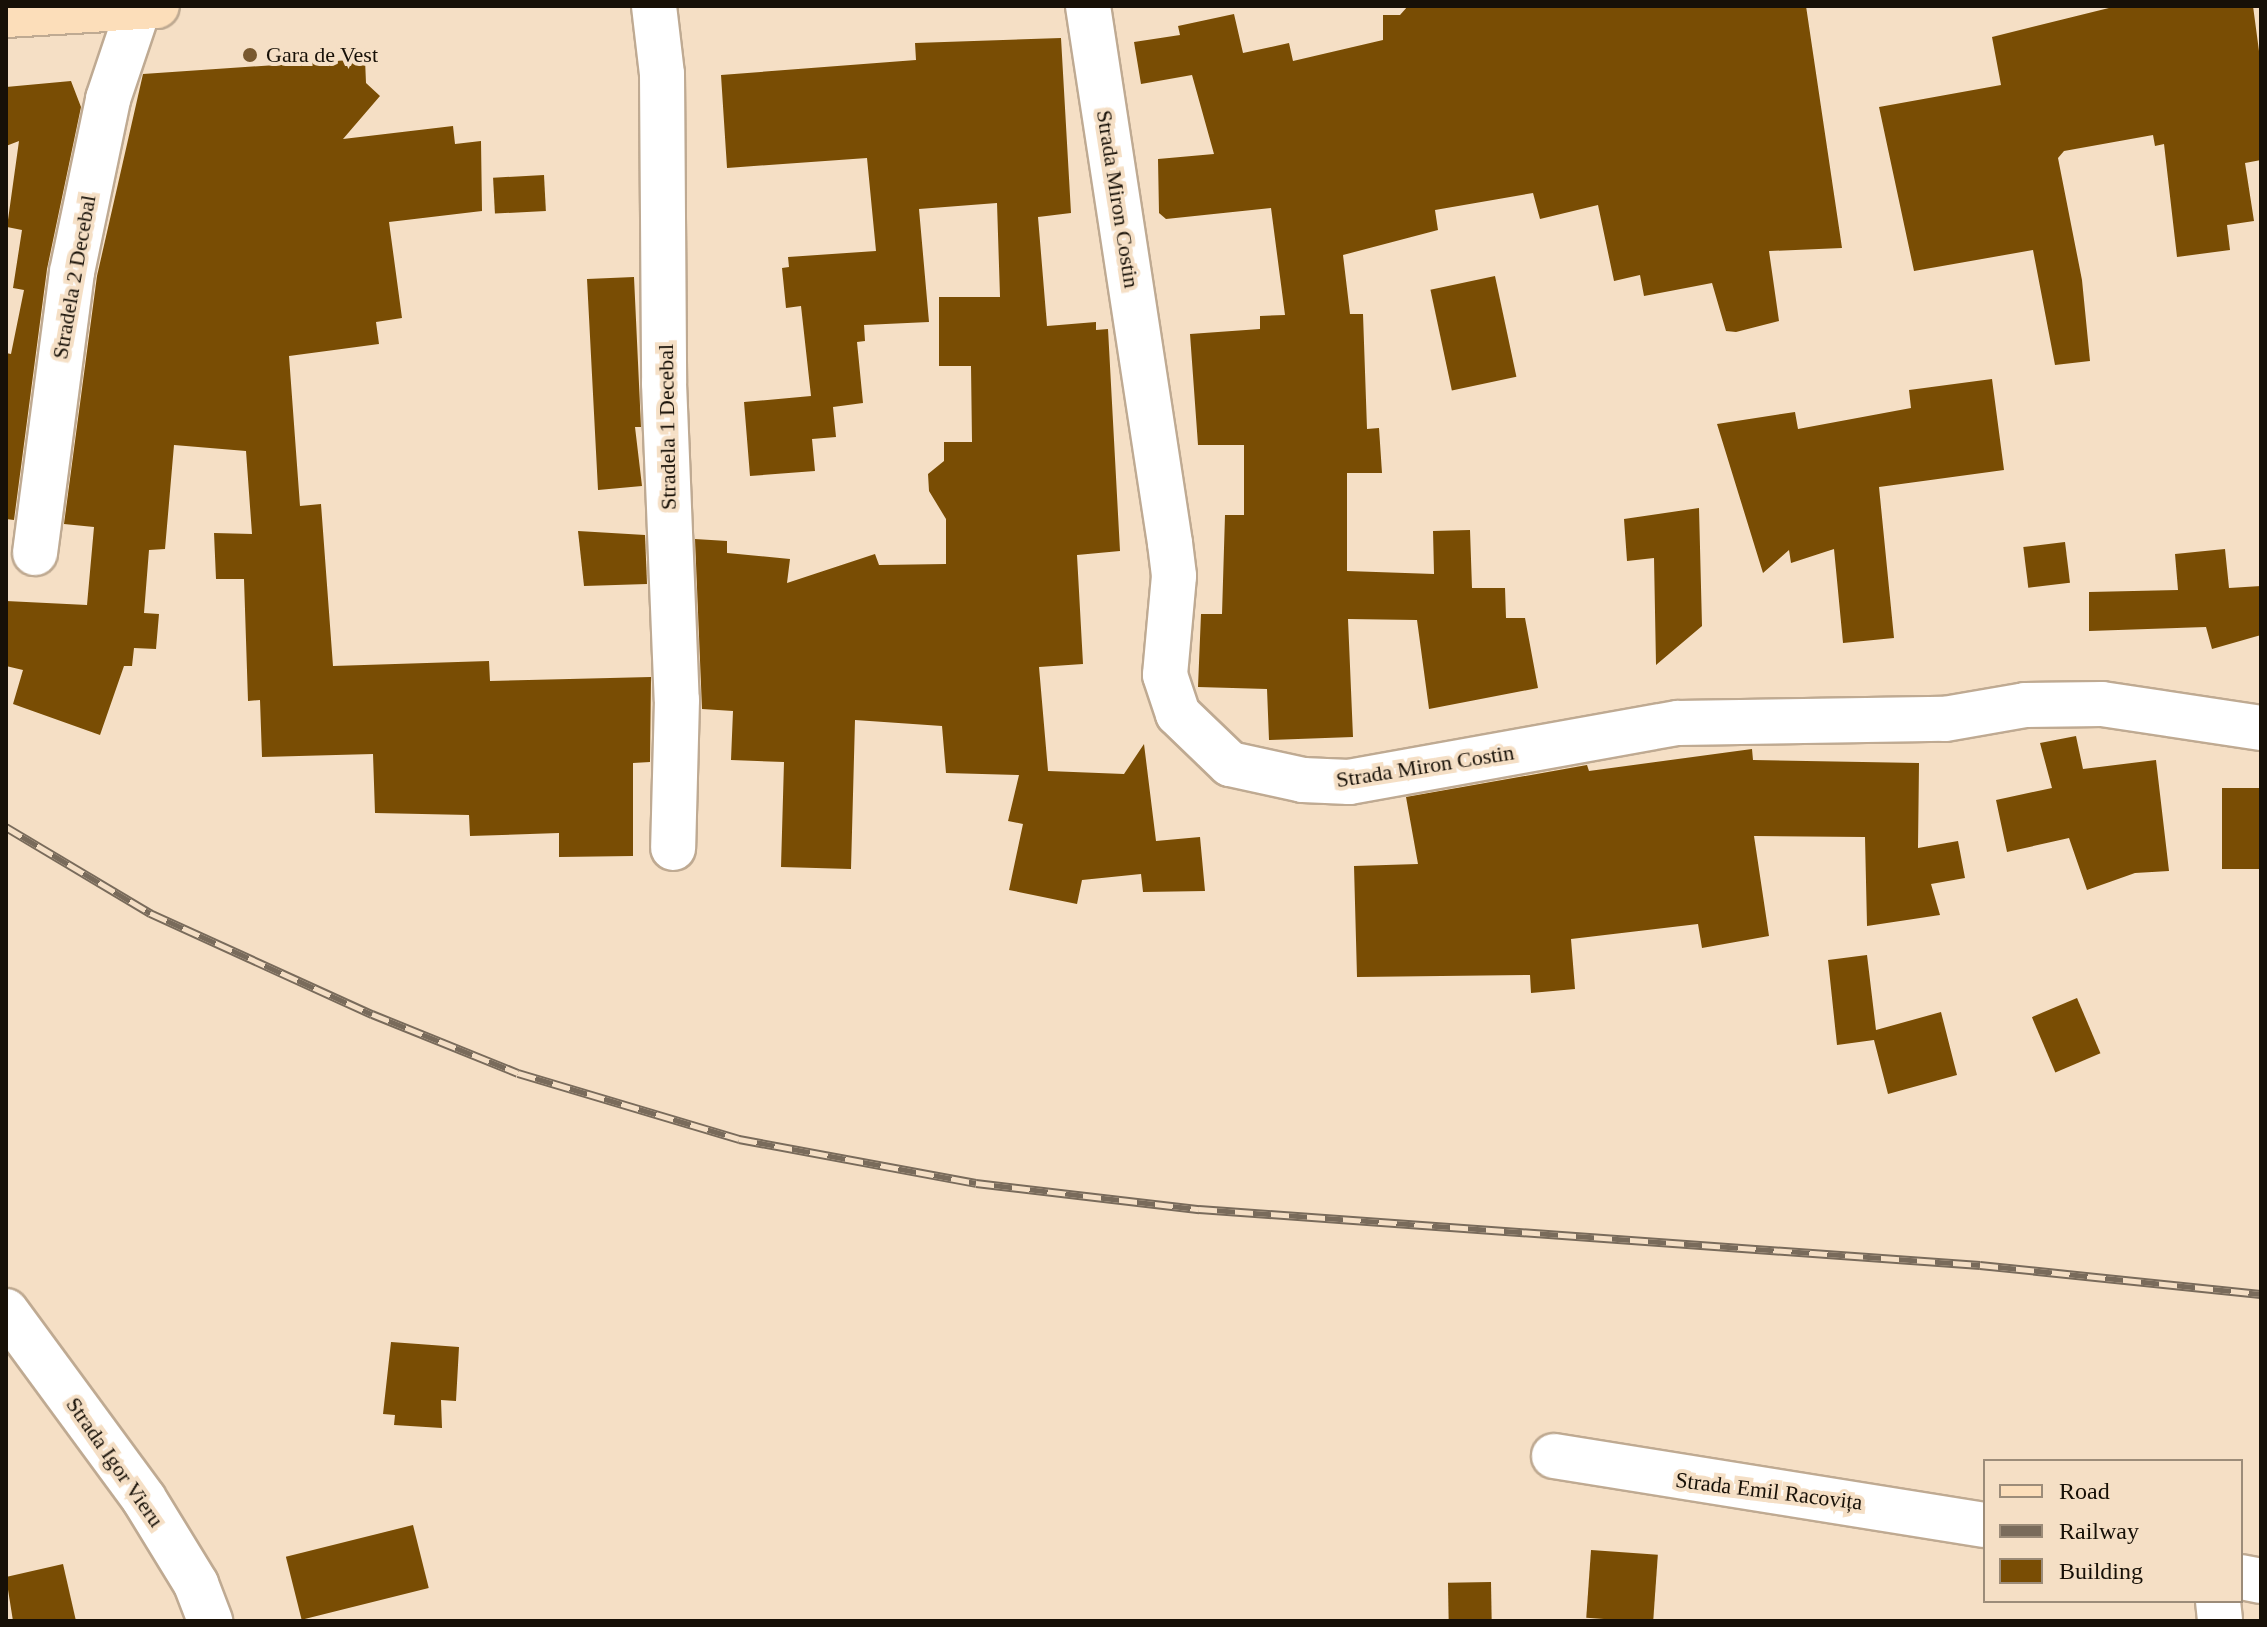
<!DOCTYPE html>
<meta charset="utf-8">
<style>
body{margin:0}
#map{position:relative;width:2267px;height:1627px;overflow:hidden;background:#f5dfc5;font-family:"Times New Roman",serif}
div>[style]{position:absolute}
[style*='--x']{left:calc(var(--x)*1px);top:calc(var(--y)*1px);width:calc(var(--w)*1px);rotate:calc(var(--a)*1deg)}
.building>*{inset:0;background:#794d04;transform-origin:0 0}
.roads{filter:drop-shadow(2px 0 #bfaa92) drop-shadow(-2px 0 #bfaa92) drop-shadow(0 2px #bfaa92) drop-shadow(0 -2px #bfaa92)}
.street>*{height:44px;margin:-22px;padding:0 22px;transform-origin:22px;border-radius:22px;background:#fff}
.primary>*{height:44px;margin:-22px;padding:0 22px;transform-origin:22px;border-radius:22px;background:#fcdeba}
.rail>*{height:9px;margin-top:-4.5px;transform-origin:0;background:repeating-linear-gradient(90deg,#f5dfc5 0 18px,#796b5b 0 36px);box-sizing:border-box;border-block:2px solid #796b5b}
.dots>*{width:22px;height:22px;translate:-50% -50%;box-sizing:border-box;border:4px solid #f5dfc5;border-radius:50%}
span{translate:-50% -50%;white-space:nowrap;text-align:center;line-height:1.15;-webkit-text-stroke:8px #f5dfc5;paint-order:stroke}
.poi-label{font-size:22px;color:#171007}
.left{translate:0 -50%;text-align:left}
.street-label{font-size:22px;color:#171007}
.frame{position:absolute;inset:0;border:8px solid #171007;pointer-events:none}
.legend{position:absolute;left:1983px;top:1459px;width:260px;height:144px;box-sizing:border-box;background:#f5dfc5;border:2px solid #9c8c79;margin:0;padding:10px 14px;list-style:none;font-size:24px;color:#171007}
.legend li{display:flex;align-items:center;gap:16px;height:40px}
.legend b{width:40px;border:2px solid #9c8c79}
</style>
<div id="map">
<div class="building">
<i style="clip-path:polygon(1408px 6px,1806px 6px,1842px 248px,1769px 251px,1779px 321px,1736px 332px,1726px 331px,1712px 283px,1644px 296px,1640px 275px,1614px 281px,1598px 205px,1540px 219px,1533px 193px,1435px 210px,1438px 230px,1343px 255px,1350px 314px,1363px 314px,1367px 429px,1379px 428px,1382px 473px,1347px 473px,1347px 571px,1434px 574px,1433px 531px,1470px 530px,1472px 588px,1505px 588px,1506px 618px,1525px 618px,1538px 688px,1429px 709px,1417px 620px,1348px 619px,1353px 737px,1269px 740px,1267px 689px,1198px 687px,1201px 614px,1222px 614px,1225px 515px,1244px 515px,1244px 445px,1198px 445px,1190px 334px,1260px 329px,1260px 316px,1285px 315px,1271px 208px,1166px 219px,1159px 213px,1158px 159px,1214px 154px,1192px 75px,1141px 84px,1134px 42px,1180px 35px,1178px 26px,1234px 14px,1243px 53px,1289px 43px,1293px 61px,1383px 40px,1383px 15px,1400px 15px)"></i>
<i style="clip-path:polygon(2117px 6px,2253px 6px,2261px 66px,2261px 160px,2245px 163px,2254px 221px,2227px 225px,2230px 250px,2177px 257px,2164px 144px,2155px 146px,2153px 135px,2064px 151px,2058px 158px,2082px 280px,2090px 361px,2055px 365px,2033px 250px,1914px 271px,1879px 107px,2001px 85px,1992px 37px)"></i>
<i style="clip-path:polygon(1061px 38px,1071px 213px,1038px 217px,1047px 326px,1096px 322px,1096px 330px,1108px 329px,1120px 551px,1077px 555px,1083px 664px,1039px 667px,1048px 771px,1124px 774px,1144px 744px,1156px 841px,1200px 837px,1205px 891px,1143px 892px,1141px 874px,1082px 880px,1077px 904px,1009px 890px,1023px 824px,1008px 821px,1019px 775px,946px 773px,942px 726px,855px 720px,851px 869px,781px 867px,784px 762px,731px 760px,733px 711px,702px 709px,695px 539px,727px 541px,727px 553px,790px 559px,787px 583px,875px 554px,879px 565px,946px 564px,946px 519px,929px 491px,928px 474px,944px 461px,944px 442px,972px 442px,971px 366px,939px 366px,939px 297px,1000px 297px,997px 203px,919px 209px,929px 322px,864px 325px,865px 341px,857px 342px,863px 403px,833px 407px,836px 437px,812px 439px,815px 471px,750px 476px,744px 402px,811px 396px,801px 306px,786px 308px,782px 268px,789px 267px,788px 257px,876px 251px,867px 158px,727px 168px,721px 75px,916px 60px,915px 43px)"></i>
<i style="clip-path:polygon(365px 59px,366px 83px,380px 96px,343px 139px,453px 126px,455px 144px,481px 141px,482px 211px,389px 222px,402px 318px,376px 322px,379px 344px,289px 356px,300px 506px,321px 504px,333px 666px,489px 661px,490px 681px,651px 677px,650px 762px,633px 763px,633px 856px,559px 857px,559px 833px,470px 836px,469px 815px,375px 813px,373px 754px,262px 757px,260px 700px,248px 701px,244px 579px,216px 579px,214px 533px,252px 534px,246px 451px,174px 445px,165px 549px,149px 550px,144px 613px,159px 614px,156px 649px,134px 648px,132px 666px,124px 666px,100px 735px,13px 704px,23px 670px,6px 666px,6px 601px,87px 605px,94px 527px,64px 524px,97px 276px,143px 74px)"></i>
<i style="clip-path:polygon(71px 81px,81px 107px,47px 269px,14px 520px,6px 519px,6px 353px,11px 354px,24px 290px,13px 288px,22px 230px,7px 227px,19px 141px,6px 146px,6px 87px)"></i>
<i style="left:544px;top:175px;width:36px;height:51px;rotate:87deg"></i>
<i style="left:1495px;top:276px;width:103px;height:66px;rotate:78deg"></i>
<i style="clip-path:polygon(634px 277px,641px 427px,635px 427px,642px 486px,598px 490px,587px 279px)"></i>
<i style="clip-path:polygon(1992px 379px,2004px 470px,1879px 487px,1894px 638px,1843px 643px,1834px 549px,1791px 563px,1789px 550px,1763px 573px,1717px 424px,1795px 412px,1798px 429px,1911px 408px,1909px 390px)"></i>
<i style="clip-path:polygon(1699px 508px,1702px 626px,1656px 665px,1654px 558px,1627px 561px,1624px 519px)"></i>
<i style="clip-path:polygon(578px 531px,645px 535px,647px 584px,584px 586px)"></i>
<i style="left:2065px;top:542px;width:41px;height:42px;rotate:83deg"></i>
<i style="clip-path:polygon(2225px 549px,2229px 588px,2261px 586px,2261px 635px,2212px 649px,2206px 627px,2089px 631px,2089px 592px,2178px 590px,2175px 554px)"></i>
<i style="clip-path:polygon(2076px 736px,2083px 769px,2156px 760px,2169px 871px,2135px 873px,2087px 890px,2069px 838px,2007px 852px,1996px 800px,2052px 788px,2040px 743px)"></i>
<i style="clip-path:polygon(1752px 749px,1753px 760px,1919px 763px,1918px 848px,1958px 841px,1965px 878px,1931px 884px,1940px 915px,1867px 926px,1865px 837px,1754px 836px,1769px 936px,1702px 948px,1698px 924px,1571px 939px,1575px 989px,1531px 993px,1530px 975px,1357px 977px,1354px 866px,1418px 864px,1406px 797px,1587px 765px,1589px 771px)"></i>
<i style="left:2222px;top:788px;width:39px;height:81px"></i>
<i style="clip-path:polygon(1867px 955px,1876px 1030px,1941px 1012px,1957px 1075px,1888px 1094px,1874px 1040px,1837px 1045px,1828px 960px)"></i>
<i style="left:2077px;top:998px;width:60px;height:49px;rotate:67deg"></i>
<i style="clip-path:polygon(391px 1342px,459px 1347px,456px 1401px,441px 1400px,442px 1428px,394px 1425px,395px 1415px,383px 1414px)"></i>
<i style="left:413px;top:1525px;width:65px;height:131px;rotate:76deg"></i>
<i style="left:1591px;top:1550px;width:67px;height:68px;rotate:4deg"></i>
<i style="clip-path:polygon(63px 1564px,76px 1621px,13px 1621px,6px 1577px)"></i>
<i style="left:1491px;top:1582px;width:39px;height:43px;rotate:89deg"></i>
</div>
<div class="roads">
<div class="street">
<i style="--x:654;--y:6;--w:68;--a:83.3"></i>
<i style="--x:662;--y:74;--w:309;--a:89.6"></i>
<i style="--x:664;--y:383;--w:317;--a:87.7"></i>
<i style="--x:677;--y:700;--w:148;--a:91.5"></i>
<i style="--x:1088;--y:6;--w:543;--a:81.32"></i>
<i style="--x:1170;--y:543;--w:33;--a:83"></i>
<i style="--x:1174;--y:576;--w:99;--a:95.2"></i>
<i style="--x:1165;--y:675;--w:41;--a:71.6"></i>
<i style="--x:1178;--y:714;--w:72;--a:43.9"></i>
<i style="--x:1230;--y:764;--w:75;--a:12.4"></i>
<i style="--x:1303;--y:780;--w:46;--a:2.5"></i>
<i style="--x:1349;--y:782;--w:334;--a:-10.2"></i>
<i style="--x:1678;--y:723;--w:267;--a:-0.9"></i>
<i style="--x:1945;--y:719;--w:81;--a:-9.9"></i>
<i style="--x:2025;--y:705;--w:77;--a:-0.7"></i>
<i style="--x:2102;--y:704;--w:161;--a:8.6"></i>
<i style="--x:35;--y:553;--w:283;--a:-82.5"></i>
<i style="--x:72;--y:272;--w:177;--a:-78.2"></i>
<i style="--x:108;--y:99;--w:97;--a:-71.4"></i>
<i style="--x:6;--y:1311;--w:233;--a:53.7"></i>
<i style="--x:144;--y:1499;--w:100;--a:58.5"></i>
<i style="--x:196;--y:1584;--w:40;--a:69"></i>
<i style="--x:1554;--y:1456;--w:436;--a:9.1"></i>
<i style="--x:2241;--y:1577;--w:20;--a:11"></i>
<i style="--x:2218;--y:1601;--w:20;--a:84"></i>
</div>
<div class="primary">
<i style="--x:6;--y:15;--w:151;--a:-3.4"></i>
</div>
</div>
<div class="rail">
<i style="--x:6;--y:827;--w:168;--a:30.8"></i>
<i style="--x:150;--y:913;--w:244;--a:24.5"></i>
<i style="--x:372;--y:1014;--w:157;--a:22"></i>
<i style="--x:518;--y:1073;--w:231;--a:16.6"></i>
<i style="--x:739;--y:1139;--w:241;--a:10.5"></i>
<i style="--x:976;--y:1183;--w:225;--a:6.7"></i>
<i style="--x:1199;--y:1209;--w:783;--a:4.1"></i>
<i style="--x:1980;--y:1265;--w:282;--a:5.9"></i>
</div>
<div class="dots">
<i style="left:250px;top:55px;background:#78582e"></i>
</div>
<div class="poi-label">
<span class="left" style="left:266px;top:55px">Gara de Vest</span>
</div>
<div class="street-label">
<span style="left:1118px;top:199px;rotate:81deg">Strada Miron Costin</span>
<span style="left:74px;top:277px;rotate:-80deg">Stradela 2 Decebal</span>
<span style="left:667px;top:427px;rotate:-91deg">Stradela 1 Decebal</span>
<span style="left:1425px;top:766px;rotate:-9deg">Strada Miron Costin</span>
<span style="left:115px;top:1462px;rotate:55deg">Strada Igor Vieru</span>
<span style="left:1769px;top:1491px;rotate:7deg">Strada Emil Racovița</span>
</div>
<div class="frame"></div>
<ul class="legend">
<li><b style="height:10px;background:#fcdeba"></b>Road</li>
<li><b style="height:10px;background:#796b5b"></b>Railway</li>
<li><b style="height:22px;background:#794d04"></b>Building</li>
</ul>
</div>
